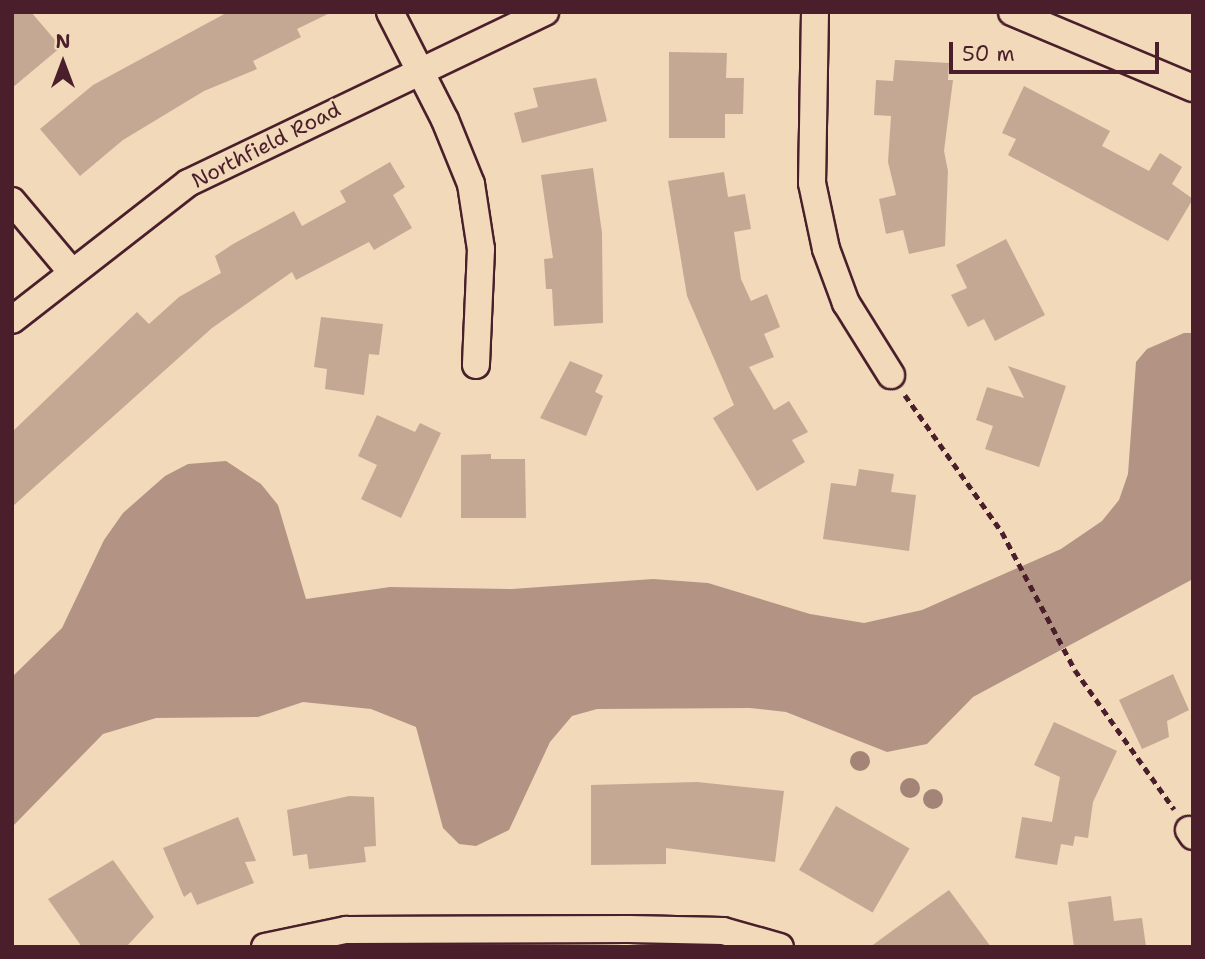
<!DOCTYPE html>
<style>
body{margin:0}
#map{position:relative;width:1205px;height:959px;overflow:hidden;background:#f1d9b9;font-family:"Shantell Sans",sans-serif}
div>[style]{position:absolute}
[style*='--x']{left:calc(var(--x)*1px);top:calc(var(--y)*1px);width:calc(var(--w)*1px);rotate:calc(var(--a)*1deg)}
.water>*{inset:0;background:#b39484}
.building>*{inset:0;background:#c5a894;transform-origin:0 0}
.path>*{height:4.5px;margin-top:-2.25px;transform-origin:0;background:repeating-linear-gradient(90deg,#4a1f2b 0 7px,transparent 0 12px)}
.roads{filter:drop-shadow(2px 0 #4a1f2b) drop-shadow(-2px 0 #4a1f2b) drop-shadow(0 2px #4a1f2b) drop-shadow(0 -2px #4a1f2b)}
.minor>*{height:26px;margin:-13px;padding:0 13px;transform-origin:13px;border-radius:13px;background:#f1d9b9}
.trees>*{width:20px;height:20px;margin:-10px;border-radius:50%;background:#a58478}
span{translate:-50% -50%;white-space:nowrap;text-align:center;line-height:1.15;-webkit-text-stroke:5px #f1d9b9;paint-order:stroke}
.street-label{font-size:21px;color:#4a1f2b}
.frame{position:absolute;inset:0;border:14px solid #4a1f2b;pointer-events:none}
.north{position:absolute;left:28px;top:28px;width:70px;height:70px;-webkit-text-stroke:5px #f1d9b9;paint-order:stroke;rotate:0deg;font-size:19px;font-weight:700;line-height:28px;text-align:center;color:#4a1f2b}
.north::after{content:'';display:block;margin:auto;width:24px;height:32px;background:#4a1f2b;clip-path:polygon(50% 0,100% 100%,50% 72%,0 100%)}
.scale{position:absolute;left:949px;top:42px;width:210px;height:32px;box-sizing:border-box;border:4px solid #4a1f2b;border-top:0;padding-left:9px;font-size:21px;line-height:24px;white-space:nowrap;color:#4a1f2b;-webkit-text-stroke:5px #f1d9b9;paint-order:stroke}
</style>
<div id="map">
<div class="water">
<i style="clip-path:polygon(1184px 333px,1193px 333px,1193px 579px,973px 697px,927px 744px,887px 752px,786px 712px,750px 708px,597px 709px,572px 716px,550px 742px,509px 830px,476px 846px,459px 844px,443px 828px,416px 727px,371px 709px,303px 702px,258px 717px,156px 718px,103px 734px,12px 827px,12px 677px,62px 628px,104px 540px,123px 513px,165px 476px,188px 464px,226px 461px,261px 484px,278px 505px,306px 599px,390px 587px,512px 589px,653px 579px,708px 583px,810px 614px,864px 623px,922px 610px,1061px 549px,1102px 521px,1119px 500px,1128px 474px,1136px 362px,1147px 349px)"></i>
</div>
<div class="building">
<i style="clip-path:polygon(12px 12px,31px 12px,61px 47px,12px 88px)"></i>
<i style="clip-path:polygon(228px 12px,332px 12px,297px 29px,301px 37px,253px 61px,257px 69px,204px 91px,123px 140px,80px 176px,40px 129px,93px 85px)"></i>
<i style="clip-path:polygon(669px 52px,727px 53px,726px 78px,744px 78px,743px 114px,725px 114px,725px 138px,669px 138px)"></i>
<i style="clip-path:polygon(895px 60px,949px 63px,948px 80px,953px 80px,944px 151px,948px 171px,945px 246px,909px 254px,903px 230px,886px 234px,879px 199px,896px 195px,888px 162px,891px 116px,874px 115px,876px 80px,893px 81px)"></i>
<i style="clip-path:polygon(596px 78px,607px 121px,522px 143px,514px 113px,538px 107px,533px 88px)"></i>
<i style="clip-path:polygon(1024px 86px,1110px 131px,1102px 146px,1149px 171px,1160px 153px,1182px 167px,1172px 184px,1193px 199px,1168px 241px,1008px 155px,1016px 139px,1002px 133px)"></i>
<i style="clip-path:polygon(390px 162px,405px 187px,393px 195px,412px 228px,374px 250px,369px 242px,296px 280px,292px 272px,212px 328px,12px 507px,12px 432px,137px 312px,149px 324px,179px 297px,221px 273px,215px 256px,233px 244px,294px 211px,302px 226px,346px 202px,340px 191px)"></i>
<i style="clip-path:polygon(593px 168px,602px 233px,603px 323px,554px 326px,552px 289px,546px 289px,544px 259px,553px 258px,541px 175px)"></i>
<i style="clip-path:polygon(724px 172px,728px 197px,745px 194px,751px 229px,734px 232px,741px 279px,751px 301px,767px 294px,780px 327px,764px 334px,774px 357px,749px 367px,774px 410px,789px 401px,808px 432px,792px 440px,805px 462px,757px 491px,713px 418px,734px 405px,687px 296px,668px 181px)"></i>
<i style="clip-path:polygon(1006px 239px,1045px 315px,995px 341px,984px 319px,968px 327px,951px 295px,967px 288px,956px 265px)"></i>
<i style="clip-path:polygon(321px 317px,383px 324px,379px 355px,369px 354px,364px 395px,325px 389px,327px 369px,314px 367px)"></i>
<i style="clip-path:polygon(570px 361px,603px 375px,595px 392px,603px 396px,586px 436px,540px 418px)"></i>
<i style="clip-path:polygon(1008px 366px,1066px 386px,1039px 467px,985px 449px,993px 426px,976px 420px,987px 387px,1024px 398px)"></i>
<i style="clip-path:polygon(377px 415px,415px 432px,420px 423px,441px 433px,401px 518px,361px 499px,377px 465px,358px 456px)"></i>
<i style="clip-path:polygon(491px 454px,491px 459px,525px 459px,526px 518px,461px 518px,461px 455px)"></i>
<i style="clip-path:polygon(859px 469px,894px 474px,891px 492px,916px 495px,909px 551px,823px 539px,831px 483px,856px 486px)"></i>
<i style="clip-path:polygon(1173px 674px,1189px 710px,1167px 721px,1169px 737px,1142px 749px,1119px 700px)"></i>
<i style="clip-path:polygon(1054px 722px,1117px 751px,1093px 802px,1088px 838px,1075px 836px,1073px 846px,1061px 844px,1057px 865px,1015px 858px,1022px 817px,1052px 822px,1060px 777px,1034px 765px)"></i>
<i style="clip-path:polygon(697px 782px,784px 791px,775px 862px,666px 848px,666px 864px,591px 865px,591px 785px)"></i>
<i style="clip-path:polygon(349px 796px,374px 797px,376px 846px,364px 847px,366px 862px,309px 869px,307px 854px,293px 856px,287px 810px)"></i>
<i style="left:836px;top:806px;width:85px;height:74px;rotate:30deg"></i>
<i style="clip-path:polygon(238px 817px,256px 861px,245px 862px,254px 883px,197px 905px,191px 892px,184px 897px,163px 848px)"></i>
<i style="clip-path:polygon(113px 860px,154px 917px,126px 947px,82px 947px,48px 899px)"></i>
<i style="clip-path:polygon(949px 890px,991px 947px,870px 947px,896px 928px)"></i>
<i style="clip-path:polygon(1111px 896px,1114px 921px,1142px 918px,1146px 947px,1074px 947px,1068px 902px)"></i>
</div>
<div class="path">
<i style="--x:905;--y:395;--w:168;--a:54.7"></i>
<i style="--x:1002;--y:532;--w:156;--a:62.1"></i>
<i style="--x:1075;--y:670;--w:171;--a:54.5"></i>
</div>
<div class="roads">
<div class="minor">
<i style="--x:390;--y:12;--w:121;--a:63"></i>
<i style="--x:445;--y:120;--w:69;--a:67.9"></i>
<i style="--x:471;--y:184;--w:66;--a:81.3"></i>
<i style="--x:481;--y:249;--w:116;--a:92.5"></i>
<i style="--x:815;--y:12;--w:171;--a:91"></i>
<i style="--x:812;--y:183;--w:67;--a:78"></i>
<i style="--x:826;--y:249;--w:58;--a:69.7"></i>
<i style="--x:846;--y:303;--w:85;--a:58"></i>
<i style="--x:1012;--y:12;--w:196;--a:22.8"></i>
<i style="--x:12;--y:201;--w:90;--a:50"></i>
<i style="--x:12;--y:320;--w:223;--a:-37.9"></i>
<i style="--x:188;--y:183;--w:396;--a:-25.6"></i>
<i style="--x:1189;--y:830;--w:7;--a:56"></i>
<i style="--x:265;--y:947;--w:83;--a:-11.9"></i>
<i style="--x:346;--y:930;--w:283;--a:-0.2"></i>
<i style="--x:629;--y:929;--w:94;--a:1.2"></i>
<i style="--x:723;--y:931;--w:59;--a:15.7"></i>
</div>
</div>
<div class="trees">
<i style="left:860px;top:761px"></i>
<i style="left:910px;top:788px"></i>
<i style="left:933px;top:799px"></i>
</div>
<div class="street-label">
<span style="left:266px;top:145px;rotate:-27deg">Northfield Road</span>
</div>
<div class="frame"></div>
<div class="north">N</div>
<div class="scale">50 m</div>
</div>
